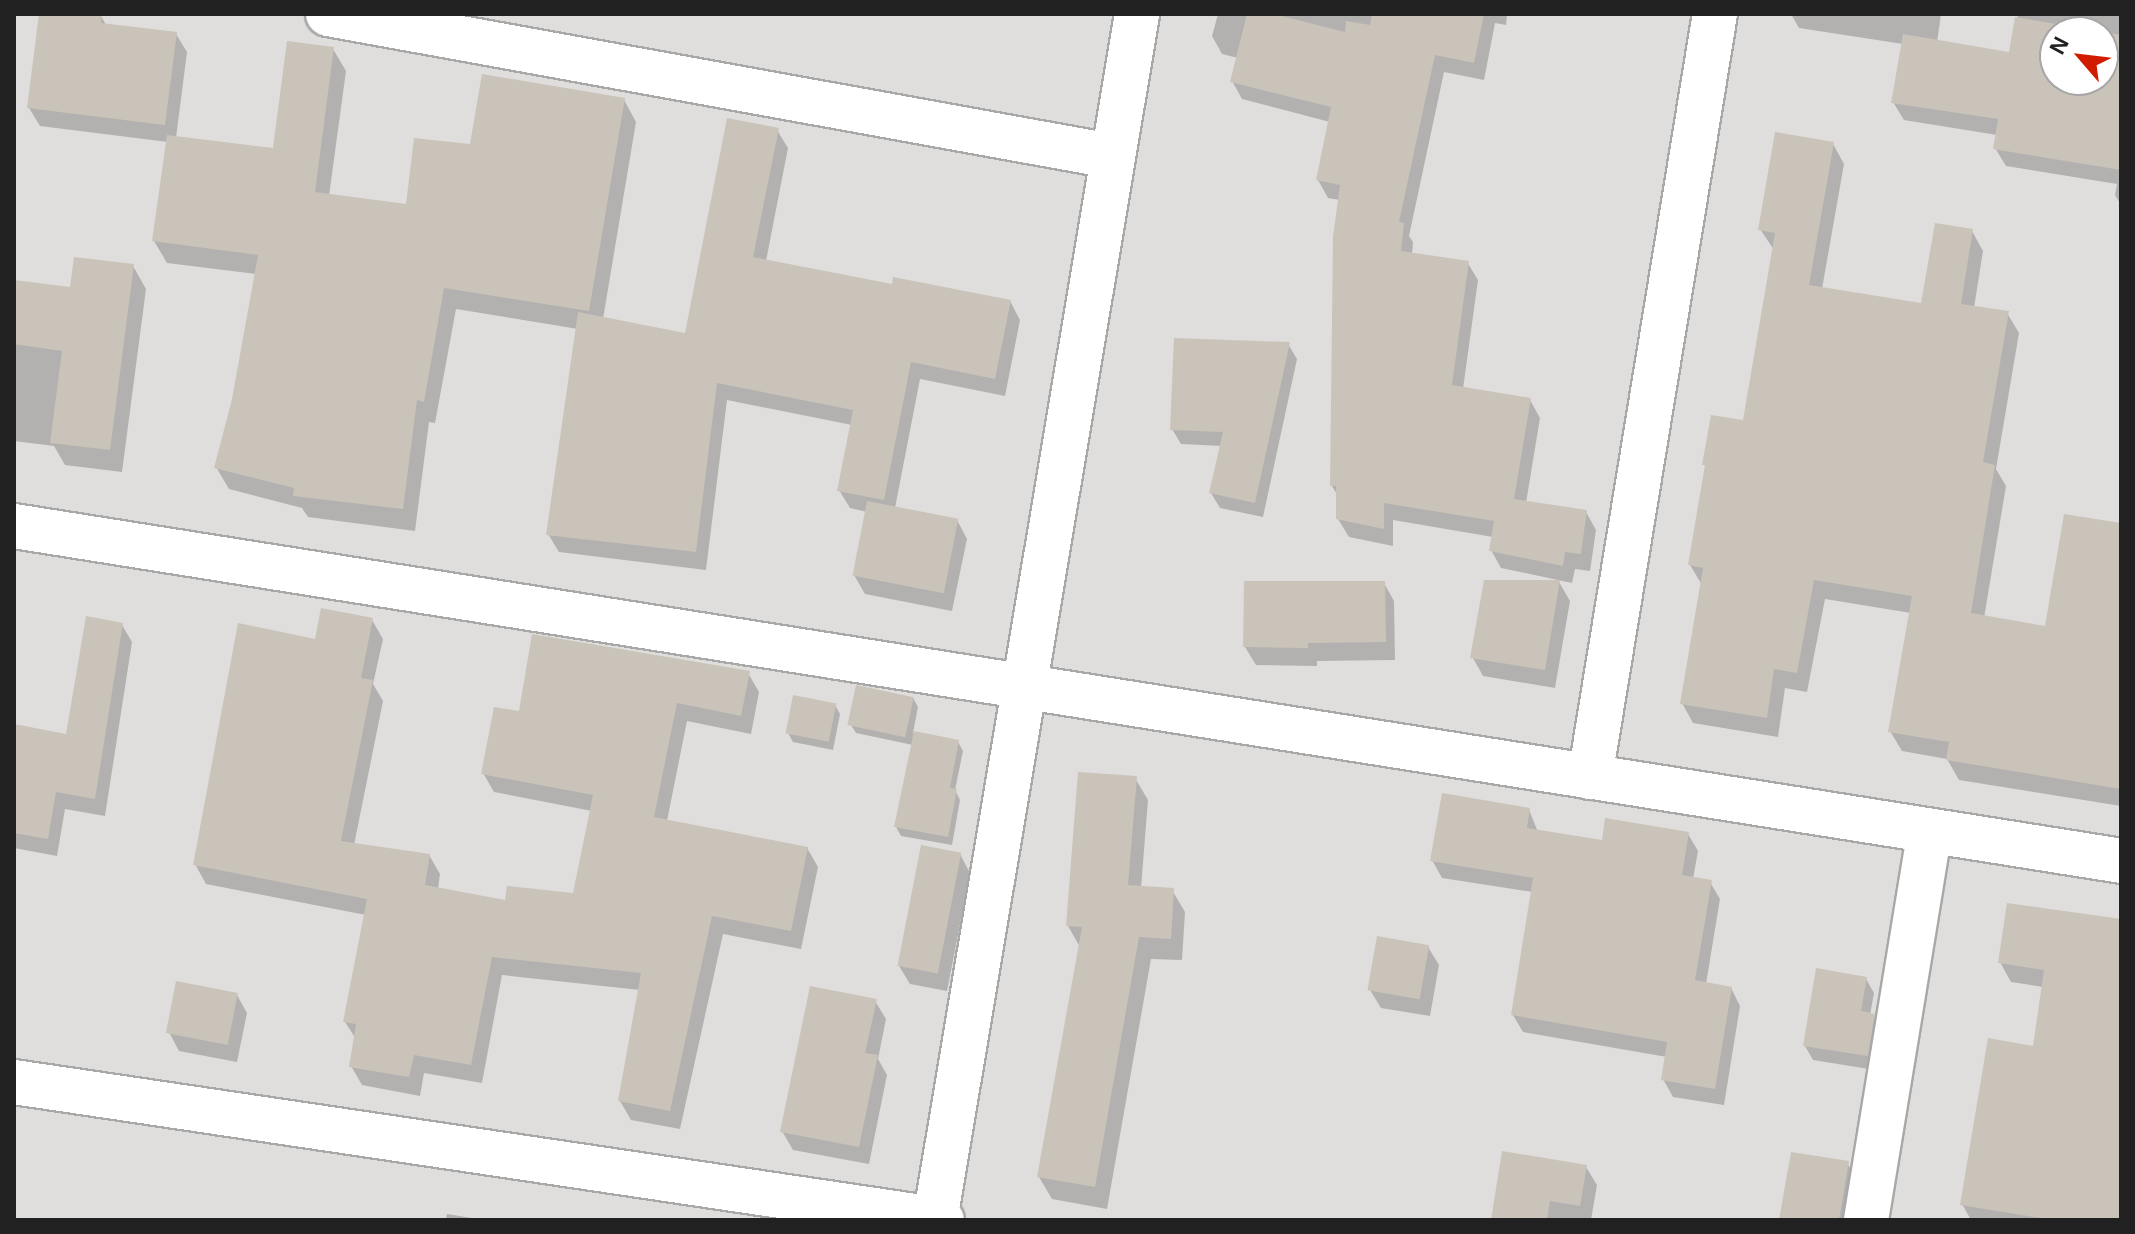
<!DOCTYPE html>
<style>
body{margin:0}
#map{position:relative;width:2135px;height:1234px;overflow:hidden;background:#f2efe7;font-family:Helvetica,sans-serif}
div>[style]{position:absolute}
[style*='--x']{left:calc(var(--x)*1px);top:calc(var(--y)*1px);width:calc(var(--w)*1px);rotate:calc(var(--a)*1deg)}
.residential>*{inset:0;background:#dfdedd}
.shadow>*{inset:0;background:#0003}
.building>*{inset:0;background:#cac3b9;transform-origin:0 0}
.roads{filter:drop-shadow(2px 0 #a8a8a8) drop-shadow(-2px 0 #a8a8a8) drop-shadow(0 2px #a8a8a8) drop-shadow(0 -2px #a8a8a8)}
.minor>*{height:44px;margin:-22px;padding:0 22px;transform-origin:22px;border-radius:22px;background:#fff}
span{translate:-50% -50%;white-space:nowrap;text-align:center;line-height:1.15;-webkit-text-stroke:7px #fff;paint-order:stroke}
.frame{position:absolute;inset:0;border:16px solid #212121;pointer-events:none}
.north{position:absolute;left:2039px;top:16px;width:80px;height:80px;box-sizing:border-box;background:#fff;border:2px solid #a6a6a6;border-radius:50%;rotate:298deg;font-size:22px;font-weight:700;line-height:32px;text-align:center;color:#212121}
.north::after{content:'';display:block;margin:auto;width:28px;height:36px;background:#d11c00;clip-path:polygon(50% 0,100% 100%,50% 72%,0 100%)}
</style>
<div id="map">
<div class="residential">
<i style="clip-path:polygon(evenodd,14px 14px,2121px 14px,2121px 1220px,14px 1220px,14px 14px,2055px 32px,2103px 32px,2103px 80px,2055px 80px,2055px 32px)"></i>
</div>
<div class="shadow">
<i style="clip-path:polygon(41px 14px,101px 16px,106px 25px,176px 34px,187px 52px,176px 138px,274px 150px,333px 49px,346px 71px,329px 196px,407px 206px,472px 147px,624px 100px,636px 122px,603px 319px,686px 336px,777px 130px,788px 148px,766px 261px,893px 286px,1010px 301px,1020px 320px,1005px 396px,920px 379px,895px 508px,957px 520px,967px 539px,952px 611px,865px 594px,854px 575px,867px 512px,850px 508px,839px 490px,852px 425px,727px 400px,706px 570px,559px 552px,548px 534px,578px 329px,456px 309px,435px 423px,429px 422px,415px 531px,308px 517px,302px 508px,229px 489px,216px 467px,234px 400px,256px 274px,167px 263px,154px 241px,168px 142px,40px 126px,29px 108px)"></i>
<i style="clip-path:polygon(1218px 14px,1507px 14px,1506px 25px,1495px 23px,1484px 80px,1444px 72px,1409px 236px,1413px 242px,1412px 255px,1467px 262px,1478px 280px,1463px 389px,1530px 400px,1540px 418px,1526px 503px,1586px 512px,1596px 530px,1590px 571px,1575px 569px,1572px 583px,1501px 568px,1491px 550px,1493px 537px,1393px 520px,1393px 546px,1349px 537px,1338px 519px,1338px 496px,1332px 486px,1340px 200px,1328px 198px,1318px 180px,1330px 122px,1242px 99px,1232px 81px,1238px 58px,1222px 54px,1212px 36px)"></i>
<i style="clip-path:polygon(evenodd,1791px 14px,1941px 14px,1937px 42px,2011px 54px,2018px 14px,2121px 14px,2121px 205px,2115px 195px,2117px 184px,2006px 166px,1995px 148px,1997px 135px,1904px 120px,1893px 102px,1903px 44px,1799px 28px,1791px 14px,2055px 32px,2103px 32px,2103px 80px,2055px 80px,2055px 32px)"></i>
<i style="clip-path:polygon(1833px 144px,1844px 164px,1822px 289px,1923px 305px,1972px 231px,1983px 251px,1974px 308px,2007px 313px,2019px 333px,1996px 469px,2006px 486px,1984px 618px,2047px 628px,2121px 525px,2121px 806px,1959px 780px,1947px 759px,1902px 751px,1890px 731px,1911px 613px,1825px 599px,1807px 692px,1785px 688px,1778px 737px,1693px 723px,1682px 703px,1702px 585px,1690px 565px,1707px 469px,1704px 464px,1745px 422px,1774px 250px,1760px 229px)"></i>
<i style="clip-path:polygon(133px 266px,146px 289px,122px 472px,65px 465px,54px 446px,14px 441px,14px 282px,72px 290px)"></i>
<i style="clip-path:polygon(1288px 344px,1297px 359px,1263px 517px,1220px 508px,1211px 493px,1222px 446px,1181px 444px,1172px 429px)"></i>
<i style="clip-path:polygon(1559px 582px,1570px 601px,1555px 688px,1483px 676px,1473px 658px)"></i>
<i style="clip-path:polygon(1384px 583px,1394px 601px,1395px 660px,1317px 661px,1317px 666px,1256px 665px,1245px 647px)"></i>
<i style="clip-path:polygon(372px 620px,383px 639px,373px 684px,383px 701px,354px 845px,429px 855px,440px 874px,438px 889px,507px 902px,575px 895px,592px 811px,494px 792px,483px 773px,521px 713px,748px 673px,759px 692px,751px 734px,687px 721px,667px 821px,807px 848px,818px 867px,801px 949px,723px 934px,680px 1129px,631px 1120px,620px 1101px,640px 990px,502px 975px,482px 1083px,424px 1073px,420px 1096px,362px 1085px,351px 1066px,356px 1039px,345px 1022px,366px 915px,206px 884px,195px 864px,317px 641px)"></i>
<i style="clip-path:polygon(122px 625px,132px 642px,105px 816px,65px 809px,57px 856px,14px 848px,14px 726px,68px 736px)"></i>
<i style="clip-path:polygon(913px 698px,918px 707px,913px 733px,958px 742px,963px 751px,955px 790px,960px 800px,952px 845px,901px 836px,896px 827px,913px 745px,856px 733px,851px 725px)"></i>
<i style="clip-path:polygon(835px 705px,840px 714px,833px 750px,793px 742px,788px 733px)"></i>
<i style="clip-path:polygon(1135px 778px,1148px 800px,1141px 888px,1172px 890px,1185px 912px,1182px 960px,1151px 959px,1107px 1209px,1052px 1199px,1039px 1177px,1080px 947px,1068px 926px)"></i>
<i style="clip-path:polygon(1529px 810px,1538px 832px,1603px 842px,1688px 834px,1698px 851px,1693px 879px,1710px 882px,1720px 899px,1706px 984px,1731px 988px,1740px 1006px,1724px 1105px,1673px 1097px,1663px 1079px,1667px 1057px,1523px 1032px,1513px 1015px,1533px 892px,1442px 878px,1432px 860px)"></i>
<i style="clip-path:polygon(960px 854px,970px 873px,947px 991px,910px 984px,899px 966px)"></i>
<i style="clip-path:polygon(2121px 924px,2121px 1220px,1971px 1220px,1962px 1204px,2034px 1048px,2043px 987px,2011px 982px,2000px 962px)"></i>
<i style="clip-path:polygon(1428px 947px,1439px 965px,1430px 1016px,1381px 1008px,1370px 990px)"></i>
<i style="clip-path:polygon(1866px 979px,1874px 993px,1870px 1015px,1882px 1030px,1875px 1070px,1813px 1060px,1805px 1046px)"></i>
<i style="clip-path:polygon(237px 995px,247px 1013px,237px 1062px,179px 1051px,169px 1032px)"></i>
<i style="clip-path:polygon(875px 1001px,886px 1019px,878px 1059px,887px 1075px,869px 1164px,793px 1150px,782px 1131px)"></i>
<i style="clip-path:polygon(1847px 1163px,1858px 1181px,1851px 1220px,1781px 1220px)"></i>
<i style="clip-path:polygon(1586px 1167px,1597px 1185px,1591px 1220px,1493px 1220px)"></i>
<i style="clip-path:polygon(447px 1214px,484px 1220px,446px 1220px)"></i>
</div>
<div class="building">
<i style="clip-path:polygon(39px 14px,102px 14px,101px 23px,177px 32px,165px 125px,27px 108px)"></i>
<i style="clip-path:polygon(1247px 14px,1274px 14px,1345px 32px,1346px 21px,1370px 25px,1372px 14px,1484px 14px,1474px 63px,1435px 55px,1399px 222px,1404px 223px,1401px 251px,1469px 261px,1452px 385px,1531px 398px,1514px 499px,1587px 510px,1581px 554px,1565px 552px,1563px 566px,1489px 551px,1494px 521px,1384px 503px,1384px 529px,1336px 519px,1336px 486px,1330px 486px,1333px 237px,1340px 185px,1316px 180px,1331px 107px,1230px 82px)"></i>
<i style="clip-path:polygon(evenodd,2015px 17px,2121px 35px,2121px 170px,1993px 149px,1998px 119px,1891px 103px,1903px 34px,2009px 52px,2015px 17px,2055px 32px,2103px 32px,2103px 80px,2055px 80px,2055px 32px)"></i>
<i style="clip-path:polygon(287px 41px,334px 47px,315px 192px,406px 204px,414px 138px,470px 144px,482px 74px,625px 98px,589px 311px,444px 288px,424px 402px,417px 400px,403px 509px,293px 496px,294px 488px,214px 468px,232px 399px,258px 255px,152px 241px,167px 135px,273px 148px)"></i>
<i style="clip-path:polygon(727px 118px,779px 128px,753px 257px,892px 284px,893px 277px,1011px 300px,995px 379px,911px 362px,884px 500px,837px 491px,853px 410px,717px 383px,696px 552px,546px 535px,578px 312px,685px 333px)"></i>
<i style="clip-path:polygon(1775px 132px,1834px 142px,1809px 285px,1921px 303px,1935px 223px,1973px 229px,1961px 304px,2009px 311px,1983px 462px,1995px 465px,1971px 613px,2045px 626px,2064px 514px,2121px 523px,2121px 789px,1946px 760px,1949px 742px,1888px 732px,1912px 596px,1814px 580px,1797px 673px,1774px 669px,1767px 718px,1680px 704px,1703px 568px,1688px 565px,1705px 465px,1702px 465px,1711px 415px,1743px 420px,1775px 233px,1758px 230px)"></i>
<i style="clip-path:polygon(74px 257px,134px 264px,110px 450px,50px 443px,62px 351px,14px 344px,14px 280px,70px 287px)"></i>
<i style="clip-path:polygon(1174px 338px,1290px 342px,1255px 503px,1209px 493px,1223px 432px,1170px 430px)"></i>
<i style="left:867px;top:501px;width:93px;height:76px;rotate:11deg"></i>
<i style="clip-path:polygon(1484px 580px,1560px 580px,1545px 670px,1470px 658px)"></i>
<i style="clip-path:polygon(1244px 581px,1385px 581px,1386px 642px,1308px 643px,1308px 648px,1243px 647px)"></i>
<i style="clip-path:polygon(321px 608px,373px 618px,361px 678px,373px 680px,341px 841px,430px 854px,425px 885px,505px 900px,507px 886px,573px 893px,593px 795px,481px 774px,494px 707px,519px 711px,532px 634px,750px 671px,741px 716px,677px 703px,654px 817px,808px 847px,791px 931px,712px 916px,670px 1111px,618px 1101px,641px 973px,492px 957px,471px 1065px,414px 1055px,409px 1077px,349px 1067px,356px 1024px,343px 1022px,367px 899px,193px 865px,238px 623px,315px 639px)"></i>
<i style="clip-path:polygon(86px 616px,123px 623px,95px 799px,56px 792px,48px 839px,14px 833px,14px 724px,66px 734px)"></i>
<i style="left:856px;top:685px;width:59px;height:41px;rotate:12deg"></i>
<i style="left:793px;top:695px;width:44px;height:39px;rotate:11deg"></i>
<i style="clip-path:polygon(914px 731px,959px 740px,950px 788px,957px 789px,948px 837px,894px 827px)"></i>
<i style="clip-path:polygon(1078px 772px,1137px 776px,1128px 885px,1174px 888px,1171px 939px,1139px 937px,1095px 1187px,1037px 1177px,1082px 927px,1066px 926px)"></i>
<i style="clip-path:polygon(1442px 793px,1530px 808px,1527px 828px,1602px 840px,1605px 818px,1689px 832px,1682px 875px,1712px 880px,1695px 980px,1732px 987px,1715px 1089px,1661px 1080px,1667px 1042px,1511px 1015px,1533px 878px,1430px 861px)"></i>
<i style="left:921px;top:845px;width:41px;height:123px;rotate:11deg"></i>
<i style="clip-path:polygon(2007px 903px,2121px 919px,2121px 1220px,2052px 1220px,1960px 1205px,1988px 1038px,2033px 1046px,2044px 970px,1998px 963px)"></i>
<i style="left:1377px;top:936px;width:53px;height:55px;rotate:10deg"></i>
<i style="clip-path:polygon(1816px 968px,1867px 977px,1861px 1011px,1875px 1014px,1868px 1056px,1803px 1046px)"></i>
<i style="left:176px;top:981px;width:63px;height:53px;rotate:11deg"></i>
<i style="clip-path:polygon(810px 986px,877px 999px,865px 1053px,878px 1055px,859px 1147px,780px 1132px)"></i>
<i style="clip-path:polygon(1502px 1151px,1587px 1165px,1580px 1206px,1550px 1201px,1547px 1220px,1491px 1220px)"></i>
<i style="clip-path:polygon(1791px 1152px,1849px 1161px,1839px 1220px,1779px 1220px)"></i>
</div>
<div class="roads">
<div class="minor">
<i style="--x:328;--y:14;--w:796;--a:10.28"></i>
<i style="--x:14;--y:526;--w:2133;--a:9.03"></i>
<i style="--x:1590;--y:777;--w:773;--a:-80.7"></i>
<i style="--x:14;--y:1082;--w:938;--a:8.46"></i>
<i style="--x:935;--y:1220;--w:1223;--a:-80.49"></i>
<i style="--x:1866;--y:1220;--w:394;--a:-80.7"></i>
</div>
</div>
<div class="frame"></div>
<div class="north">N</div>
</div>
